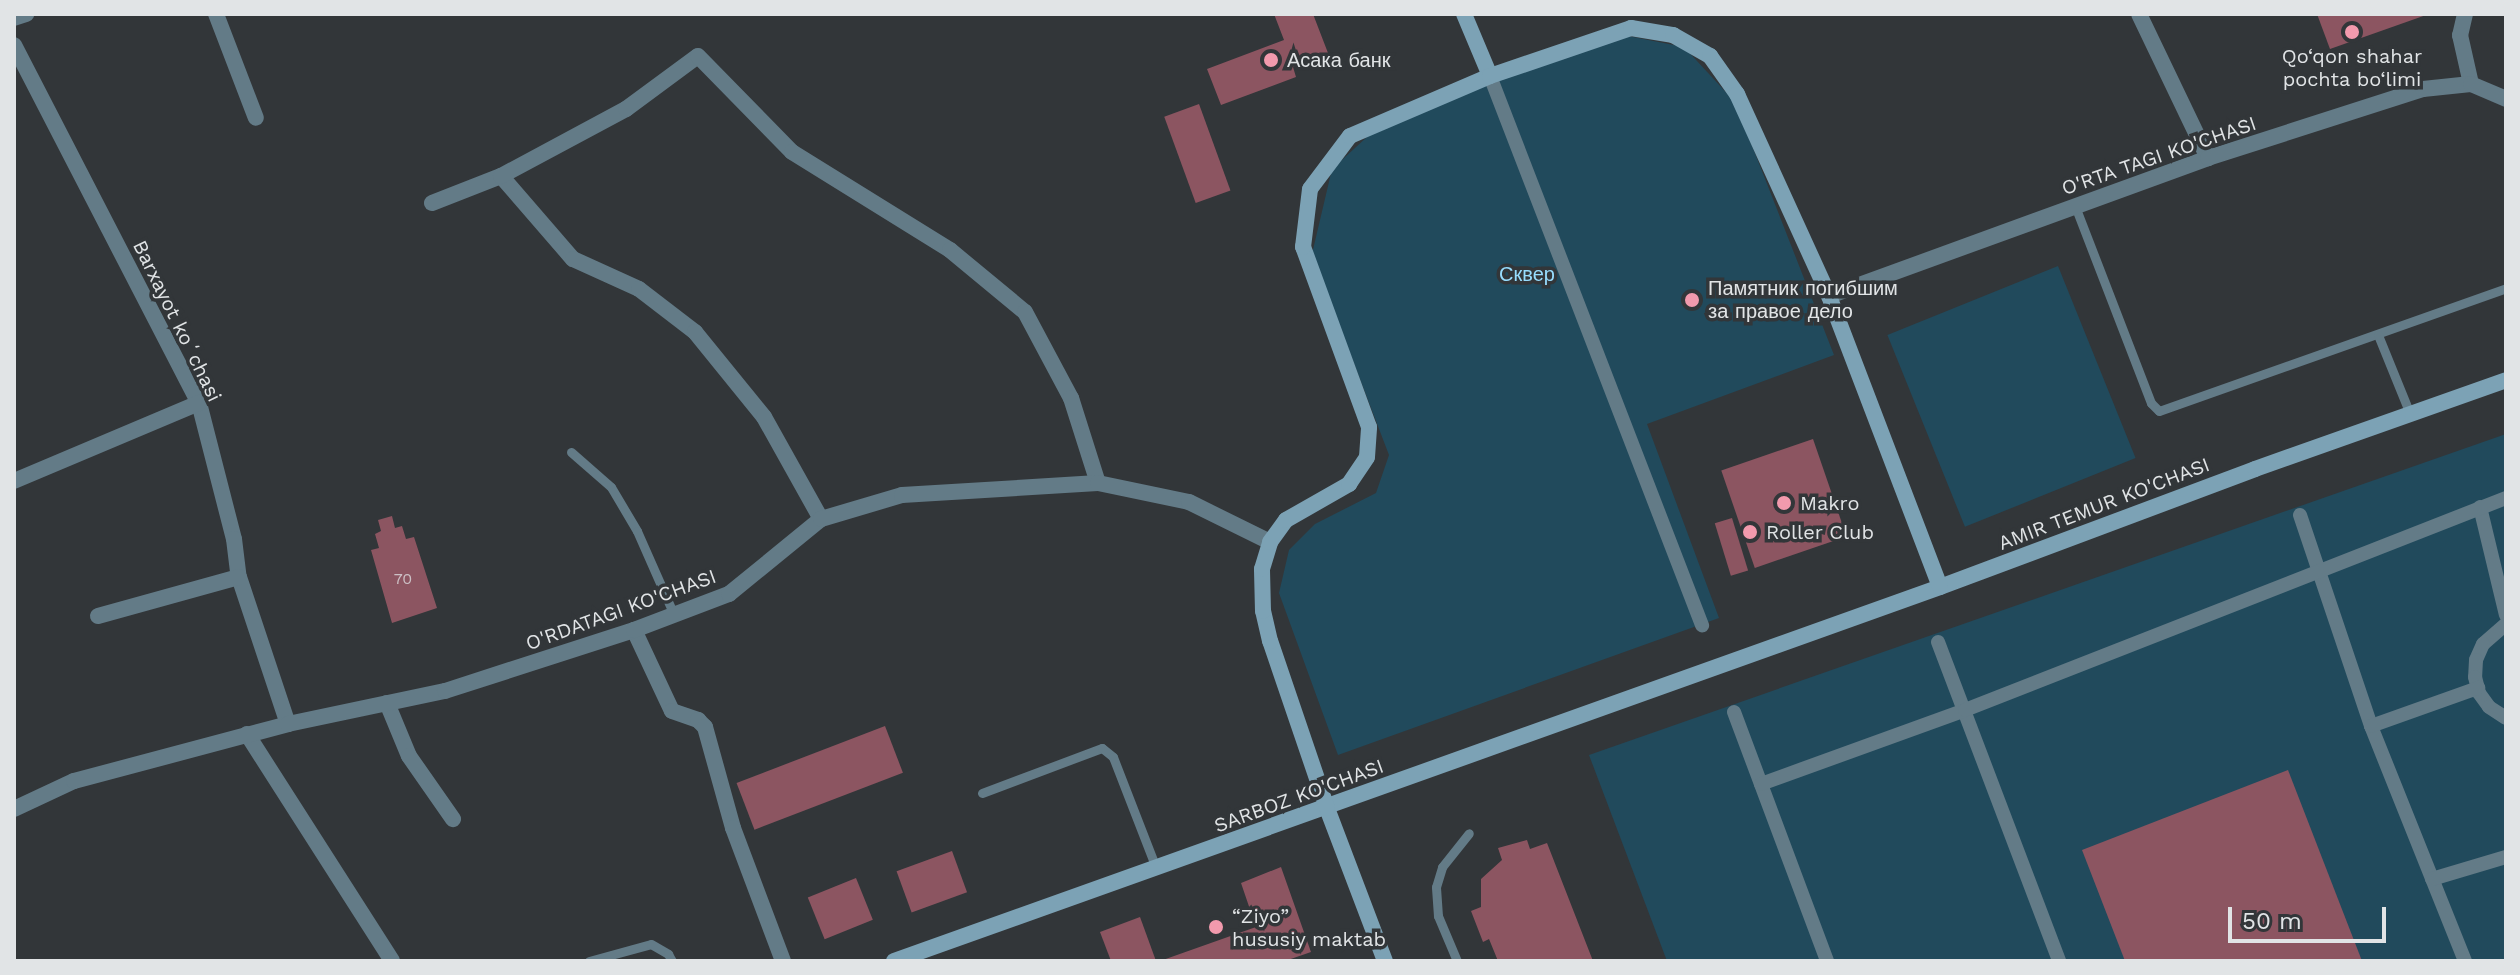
<!DOCTYPE html>
<meta charset="utf-8">
<style>
body{margin:0}
#map{position:relative;width:2520px;height:975px;overflow:hidden;background:#323639;font-family:"Work Sans",sans-serif}
div>[style]{position:absolute}
[style*='--x']{left:calc(var(--x)*1px);top:calc(var(--y)*1px);width:calc(var(--w)*1px);rotate:calc(var(--a)*1deg)}
.green>*{inset:0;background:#214a5c;transform-origin:0 0}
.building>*{inset:0;background:#8c5561;transform-origin:0 0}
.service>*{height:9px;margin:-4.5px;padding:0 4.5px;transform-origin:4.5px;border-radius:4.5px;background:#637b87}
.pedestrian>*{height:14px;margin:-7px;padding:0 7px;transform-origin:7px;border-radius:7px;background:#637b87}
.minor>*{height:16px;margin:-8px;padding:0 8px;transform-origin:8px;border-radius:8px;background:#637b87}
.tertiary>*{height:16px;margin:-8px;padding:0 8px;transform-origin:8px;border-radius:8px;background:#637b87}
.secondary>*{height:16px;margin:-8px;padding:0 8px;transform-origin:8px;border-radius:8px;background:#7ca2b5}
.dots>*{width:22px;height:22px;translate:-50% -50%;box-sizing:border-box;border:4px solid #323639;border-radius:50%}
span{translate:-50% -50%;white-space:nowrap;text-align:center;line-height:1.15;-webkit-text-stroke:7px #323639;paint-order:stroke}
.number-label{font-size:16px;color:#ccc0c5}
.number-label span{-webkit-text-stroke-width:0}
.poi-label{font-size:20px;color:#e1e4e6}
.left{translate:0 -50%;text-align:left}
.street-label{font-size:20px;color:#e1e4e6}
.park-label{font-size:20px;color:#97dcfd}
.frame{position:absolute;inset:0;border:16px solid #e1e4e6;pointer-events:none}
.scale{position:absolute;left:2228px;top:907px;width:158px;height:36px;box-sizing:border-box;border:4px solid #e1e4e6;border-top:0;padding-left:10px;font-size:24px;line-height:28px;white-space:nowrap;color:#e1e4e6;-webkit-text-stroke:6px #323639;paint-order:stroke}
</style>
<div id="map">
<div class="green">
<i style="clip-path:polygon(1628px 36px,1684px 47px,1735px 102px,1834px 355px,1647px 424px,1719px 618px,1338px 755px,1279px 593px,1289px 550px,1315px 524px,1376px 493px,1389px 455px,1312px 254px,1332px 169px,1391px 115px)"></i>
<i style="left:2058px;top:266px;width:207px;height:184px;rotate:68deg"></i>
<i style="clip-path:polygon(2506px 434px,2506px 961px,1667px 961px,1589px 755px)"></i>
</div>
<div class="building">
<i style="clip-path:polygon(1274px 14px,1313px 14px,1328px 53px,1293px 67px,1296px 77px,1221px 105px,1207px 69px,1284px 40px)"></i>
<i style="clip-path:polygon(2317px 14px,2429px 14px,2330px 49px)"></i>
<i style="left:1199px;top:104px;width:92px;height:37px;rotate:70deg"></i>
<i style="left:1813px;top:439px;width:103px;height:97px;rotate:71deg"></i>
<i style="clip-path:polygon(392px 516px,395px 528px,402px 526px,406px 539px,414px 537px,437px 608px,392px 623px,371px 550px,379px 548px,375px 534px,381px 531px,378px 520px)"></i>
<i style="left:1732px;top:518px;width:55px;height:18px;rotate:73deg"></i>
<i style="left:885px;top:726px;width:50px;height:159px;rotate:69deg"></i>
<i style="clip-path:polygon(2288px 770px,2362px 961px,2125px 961px,2082px 850px)"></i>
<i style="clip-path:polygon(1527px 840px,1530px 849px,1547px 843px,1593px 961px,1498px 961px,1489px 939px,1483px 942px,1471px 911px,1481px 907px,1481px 879px,1502px 860px,1498px 848px)"></i>
<i style="left:952px;top:851px;width:44px;height:59px;rotate:70deg"></i>
<i style="clip-path:polygon(1281px 867px,1311px 952px,1285px 961px,1160px 961px,1256px 927px,1241px 883px)"></i>
<i style="left:856px;top:878px;width:45px;height:52px;rotate:68deg"></i>
<i style="clip-path:polygon(1140px 917px,1156px 961px,1111px 961px,1100px 932px)"></i>
</div>
<div class="service">
<i style="--x:2075;--y:206;--w:211;--a:68.9"></i>
<i style="--x:2151;--y:403;--w:11;--a:45"></i>
<i style="--x:2159;--y:411;--w:368;--a:-19.5"></i>
<i style="--x:2378;--y:335;--w:85;--a:67.9"></i>
<i style="--x:571;--y:452;--w:53;--a:41.2"></i>
<i style="--x:611;--y:487;--w:51;--a:59.4"></i>
<i style="--x:637;--y:531;--w:92;--a:66.2"></i>
<i style="--x:982;--y:793;--w:128;--a:-20.6"></i>
<i style="--x:1102;--y:748;--w:14;--a:39"></i>
<i style="--x:1113;--y:757;--w:119;--a:68.8"></i>
<i style="--x:589;--y:961;--w:64;--a:-15.3"></i>
<i style="--x:651;--y:944;--w:20;--a:30"></i>
<i style="--x:668;--y:954;--w:8;--a:60"></i>
<i style="--x:1457;--y:961;--w:49;--a:-112.9"></i>
<i style="--x:1438;--y:916;--w:29;--a:-94"></i>
<i style="--x:1436;--y:887;--w:21;--a:-73"></i>
<i style="--x:1442;--y:867;--w:43;--a:-51.5"></i>
</div>
<div class="pedestrian">
<i style="--x:1490;--y:76;--w:589;--a:68.89"></i>
<i style="--x:2480;--y:507;--w:111;--a:76.5"></i>
<i style="--x:2300;--y:515;--w:223;--a:71.4"></i>
<i style="--x:2371;--y:726;--w:253;--a:68.2"></i>
<i style="--x:2506;--y:624;--w:30;--a:139"></i>
<i style="--x:2483;--y:644;--w:17;--a:114"></i>
<i style="--x:2476;--y:660;--w:17;--a:93"></i>
<i style="--x:2475;--y:677;--w:16;--a:76"></i>
<i style="--x:2479;--y:693;--w:17;--a:54"></i>
<i style="--x:2489;--y:707;--w:20;--a:33"></i>
<i style="--x:1938;--y:642;--w:341;--a:69.2"></i>
<i style="--x:1734;--y:712;--w:266;--a:69.5"></i>
<i style="--x:2371;--y:726;--w:114;--a:-19.6"></i>
<i style="--x:1761;--y:784;--w:217;--a:-19.9"></i>
<i style="--x:1965;--y:710;--w:581;--a:-21.4"></i>
<i style="--x:2432;--y:879;--w:77;--a:-16.6"></i>
</div>
<div class="minor">
<i style="--x:216;--y:14;--w:111;--a:69"></i>
<i style="--x:2139;--y:14;--w:160;--a:64.4"></i>
<i style="--x:2465;--y:14;--w:22;--a:103"></i>
<i style="--x:2460;--y:35;--w:50;--a:77.3"></i>
<i style="--x:14;--y:18;--w:13;--a:-18"></i>
<i style="--x:14;--y:45;--w:403;--a:62.7"></i>
<i style="--x:199;--y:403;--w:140;--a:75.6"></i>
<i style="--x:234;--y:539;--w:38;--a:83"></i>
<i style="--x:239;--y:577;--w:155;--a:71.6"></i>
<i style="--x:501;--y:176;--w:110;--a:49.1"></i>
<i style="--x:573;--y:259;--w:72;--a:24.4"></i>
<i style="--x:639;--y:289;--w:71;--a:37.5"></i>
<i style="--x:695;--y:332;--w:109;--a:50.9"></i>
<i style="--x:764;--y:417;--w:117;--a:60.8"></i>
<i style="--x:432;--y:203;--w:74;--a:-21.4"></i>
<i style="--x:501;--y:176;--w:142;--a:-28.2"></i>
<i style="--x:626;--y:109;--w:89;--a:-36.4"></i>
<i style="--x:698;--y:56;--w:134;--a:45.6"></i>
<i style="--x:792;--y:152;--w:186;--a:31.8"></i>
<i style="--x:950;--y:250;--w:97;--a:39.6"></i>
<i style="--x:1025;--y:312;--w:98;--a:61.9"></i>
<i style="--x:1071;--y:398;--w:89;--a:72.4"></i>
<i style="--x:14;--y:481;--w:201;--a:-22.9"></i>
<i style="--x:98;--y:616;--w:146;--a:-15.5"></i>
<i style="--x:634;--y:630;--w:89;--a:64.9"></i>
<i style="--x:672;--y:711;--w:28;--a:19"></i>
<i style="--x:698;--y:720;--w:10;--a:45"></i>
<i style="--x:705;--y:727;--w:105;--a:74.5"></i>
<i style="--x:733;--y:828;--w:142;--a:69.4"></i>
<i style="--x:387;--y:703;--w:57;--a:67.5"></i>
<i style="--x:409;--y:756;--w:77;--a:55.1"></i>
<i style="--x:247;--y:734;--w:269;--a:57.4"></i>
<i style="--x:14;--y:809;--w:66;--a:-25"></i>
<i style="--x:74;--y:781;--w:221;--a:-14.9"></i>
<i style="--x:288;--y:724;--w:160;--a:-11.9"></i>
<i style="--x:445;--y:691;--w:199;--a:-17.9"></i>
<i style="--x:634;--y:630;--w:102;--a:-20.8"></i>
<i style="--x:729;--y:594;--w:119;--a:-39.2"></i>
<i style="--x:821;--y:519;--w:84;--a:-16.5"></i>
<i style="--x:902;--y:495;--w:196;--a:-3.5"></i>
<i style="--x:1098;--y:483;--w:93;--a:11.8"></i>
<i style="--x:1189;--y:502;--w:90;--a:26.3"></i>
</div>
<div class="tertiary">
<i style="--x:1829;--y:296;--w:403;--a:-20"></i>
<i style="--x:2208;--y:158;--w:226;--a:-17.8"></i>
<i style="--x:2423;--y:89;--w:48;--a:-5.9"></i>
<i style="--x:2471;--y:84;--w:38;--a:23"></i>
</div>
<div class="secondary">
<i style="--x:1464;--y:14;--w:67;--a:67.2"></i>
<i style="--x:894;--y:961;--w:1111;--a:-19.67"></i>
<i style="--x:1940;--y:587;--w:336;--a:-20.5"></i>
<i style="--x:2255;--y:469;--w:266;--a:-19.5"></i>
<i style="--x:1385;--y:961;--w:164;--a:-110.8"></i>
<i style="--x:1327;--y:808;--w:176;--a:-108.8"></i>
<i style="--x:1270;--y:641;--w:31;--a:-103"></i>
<i style="--x:1263;--y:611;--w:42;--a:-91.4"></i>
<i style="--x:1262;--y:569;--w:28;--a:-73"></i>
<i style="--x:1270;--y:542;--w:27;--a:-54"></i>
<i style="--x:1286;--y:520;--w:73;--a:-29.7"></i>
<i style="--x:1349;--y:484;--w:32;--a:-56"></i>
<i style="--x:1367;--y:457;--w:30;--a:-86"></i>
<i style="--x:1369;--y:427;--w:192;--a:-110.1"></i>
<i style="--x:1303;--y:247;--w:58;--a:-83.1"></i>
<i style="--x:1310;--y:189;--w:66;--a:-53"></i>
<i style="--x:1350;--y:136;--w:152;--a:-23.2"></i>
<i style="--x:1490;--y:76;--w:149;--a:-18.8"></i>
<i style="--x:1631;--y:28;--w:43;--a:9.5"></i>
<i style="--x:1673;--y:35;--w:43;--a:29.6"></i>
<i style="--x:1710;--y:56;--w:47;--a:54.6"></i>
<i style="--x:1737;--y:94;--w:222;--a:65.5"></i>
<i style="--x:1829;--y:296;--w:311;--a:69.1"></i>
</div>
<div class="dots">
<i style="left:2352px;top:32px;background:#f29aad"></i>
<i style="left:1271px;top:60px;background:#f29aad"></i>
<i style="left:1692px;top:300px;background:#f29aad"></i>
<i style="left:1784px;top:503px;background:#f29aad"></i>
<i style="left:1750px;top:532px;background:#f29aad"></i>
<i style="left:1216px;top:927px;background:#f29aad"></i>
</div>
<div class="number-label">
<span style="left:403px;top:579px">70</span>
</div>
<div class="poi-label">
<span style="left:2352px;top:68px">Qo‘qon shahar<br>pochta bo‘limi</span>
<span class="left" style="left:1287px;top:60px">Асака банк</span>
<span class="left" style="left:1708px;top:300px">Памятник погибшим<br>за правое дело</span>
<span class="left" style="left:1800px;top:503px">Makro</span>
<span class="left" style="left:1766px;top:532px">Roller Club</span>
<span class="left" style="left:1232px;top:928px">“Ziyo”<br>hususiy maktab</span>
</div>
<div class="street-label">
<span style="left:2159px;top:156px;rotate:-19deg">O'RTA TAGI KO'CHASI</span>
<span style="left:177px;top:321px;rotate:64deg">Barxayot koʻchasi</span>
<span style="left:2104px;top:504px;rotate:-21deg">AMIR TEMUR KO'CHASI</span>
<span style="left:621px;top:610px;rotate:-20deg">O'RDATAGI KO'CHASI</span>
<span style="left:1299px;top:796px;rotate:-20deg">SARBOZ KO'CHASI</span>
</div>
<div class="park-label">
<span style="left:1527px;top:274px">Сквер</span>
</div>
<div class="frame"></div>
<div class="scale">50 m</div>
</div>
